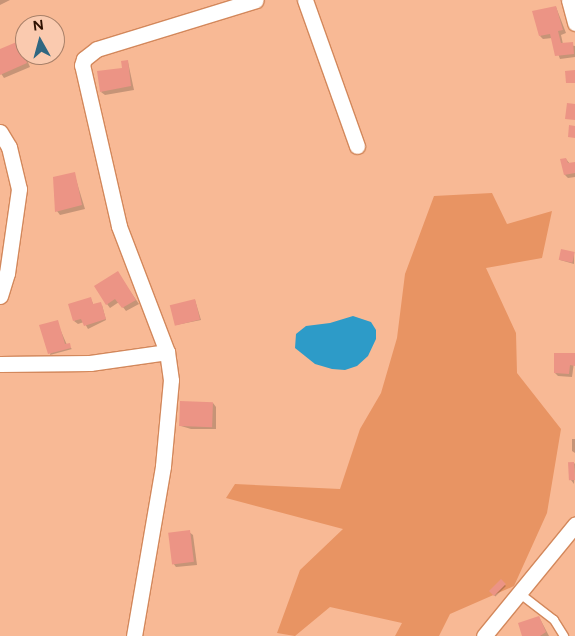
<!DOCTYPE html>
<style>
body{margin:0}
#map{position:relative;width:575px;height:636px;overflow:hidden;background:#f8b995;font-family:Figtree,sans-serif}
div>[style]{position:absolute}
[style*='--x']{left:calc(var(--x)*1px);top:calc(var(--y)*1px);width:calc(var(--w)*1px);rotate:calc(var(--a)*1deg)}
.green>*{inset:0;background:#e89463}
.water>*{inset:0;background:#2d9bc8}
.shadow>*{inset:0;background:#0003;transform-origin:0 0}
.building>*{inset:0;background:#ec9485;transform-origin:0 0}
.roads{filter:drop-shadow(1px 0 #d3885c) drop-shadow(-1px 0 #d3885c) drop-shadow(0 1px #d3885c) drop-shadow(0 -1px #d3885c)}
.service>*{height:8px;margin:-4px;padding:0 4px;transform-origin:4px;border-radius:4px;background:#fff}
.minor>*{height:15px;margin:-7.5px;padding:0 7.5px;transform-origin:7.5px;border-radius:7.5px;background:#fff}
span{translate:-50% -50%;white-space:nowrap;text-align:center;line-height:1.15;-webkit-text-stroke:4px #facaaf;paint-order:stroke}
.north{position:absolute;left:15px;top:15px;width:50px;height:50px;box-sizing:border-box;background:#facaaf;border:1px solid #a88069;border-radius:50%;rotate:353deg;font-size:14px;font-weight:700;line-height:20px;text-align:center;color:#2e1101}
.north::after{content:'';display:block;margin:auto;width:18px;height:22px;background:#2f6781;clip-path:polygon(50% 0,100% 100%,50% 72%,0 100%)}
</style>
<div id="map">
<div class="green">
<i style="clip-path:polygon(492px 193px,507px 224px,552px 211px,542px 258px,486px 268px,516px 333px,517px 373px,561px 429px,547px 513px,514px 586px,450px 614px,439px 636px,395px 636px,402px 623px,330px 607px,295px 636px,277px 633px,300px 570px,343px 529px,226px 498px,235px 484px,340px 489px,360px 429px,381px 393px,397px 338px,405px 274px,434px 196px)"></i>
</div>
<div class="water">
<i style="clip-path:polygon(353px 316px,371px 322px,376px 330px,376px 339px,368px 356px,357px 366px,345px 370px,332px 369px,315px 364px,295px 348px,296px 334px,306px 326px,330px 323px)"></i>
</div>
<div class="shadow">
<i style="clip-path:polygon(0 0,10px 0,0 5px)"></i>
<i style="clip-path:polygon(556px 7px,566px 33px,561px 35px,563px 44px,575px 46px,575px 57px,560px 59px,552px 38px,543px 39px,540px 36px)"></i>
<i style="clip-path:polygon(19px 42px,30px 67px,4px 78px,0 72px,0 51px)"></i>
<i style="clip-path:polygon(128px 62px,134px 90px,105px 95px,101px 92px)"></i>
<i style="clip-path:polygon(566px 159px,570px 164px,575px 163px,575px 177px,568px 178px,565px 175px)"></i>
<i style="clip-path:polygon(74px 173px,85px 209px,60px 215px,57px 211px)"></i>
<i style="clip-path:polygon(574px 253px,574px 264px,560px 260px)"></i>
<i style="clip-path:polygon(123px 281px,139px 304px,126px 311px,119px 302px,110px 308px,107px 304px)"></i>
<i style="clip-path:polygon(91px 299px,94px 306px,102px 305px,106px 320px,88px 329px,84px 322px,78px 324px,74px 321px)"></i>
<i style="clip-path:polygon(195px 300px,201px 320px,176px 325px,175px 324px)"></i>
<i style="clip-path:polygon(57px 322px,67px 345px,72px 349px,50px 355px)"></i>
<i style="clip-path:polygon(575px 355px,572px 377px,558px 376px,555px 373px)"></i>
<i style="clip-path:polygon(213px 403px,216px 407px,216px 429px,191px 429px,181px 426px)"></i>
<i style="clip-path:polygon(572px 439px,575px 439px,575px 453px,572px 451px)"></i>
<i style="clip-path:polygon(574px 463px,575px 464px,574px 484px,571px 480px)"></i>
<i style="clip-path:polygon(189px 532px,193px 535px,197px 565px,176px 567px,173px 563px)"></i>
<i style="left:501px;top:581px;width:7px;height:15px;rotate:45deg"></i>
<i style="clip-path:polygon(539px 617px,549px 636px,524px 636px)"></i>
</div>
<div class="building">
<i style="clip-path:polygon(556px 6px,563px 30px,558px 31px,561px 43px,573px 42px,574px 54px,555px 56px,550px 34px,539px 36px,532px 11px)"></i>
<i style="clip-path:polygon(19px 41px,27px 63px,0 75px,0 49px)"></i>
<i style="clip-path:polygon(128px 60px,131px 86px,100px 92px,97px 71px,122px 68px,121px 61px)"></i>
<i style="clip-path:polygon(575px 70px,575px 83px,566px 83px,565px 71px)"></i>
<i style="clip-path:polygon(567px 103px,575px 104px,575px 120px,565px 119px)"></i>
<i style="clip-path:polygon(569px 125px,575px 126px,575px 138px,568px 137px)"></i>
<i style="clip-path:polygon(566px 158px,568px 163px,575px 162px,575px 173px,564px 175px,560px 159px)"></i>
<i style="clip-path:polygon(75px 172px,82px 205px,55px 212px,53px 177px)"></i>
<i style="left:561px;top:249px;width:14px;height:11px;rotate:12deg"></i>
<i style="clip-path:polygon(118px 271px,136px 300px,122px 308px,115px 299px,106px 305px,94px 286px)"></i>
<i style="clip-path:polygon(91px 297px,93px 304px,101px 302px,106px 319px,84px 326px,81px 319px,73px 321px,68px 304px)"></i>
<i style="left:195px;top:299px;width:21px;height:26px;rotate:76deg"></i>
<i style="clip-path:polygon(58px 320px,65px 344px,70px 343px,71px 348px,48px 354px,39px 325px)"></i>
<i style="clip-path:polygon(554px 353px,575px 353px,575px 366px,570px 365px,569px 374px,554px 373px)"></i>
<i style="left:180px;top:401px;width:33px;height:25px;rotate:2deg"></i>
<i style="left:574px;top:462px;width:18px;height:6px;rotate:87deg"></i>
<i style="left:190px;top:530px;width:32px;height:22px;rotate:83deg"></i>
<i style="left:501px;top:579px;width:7px;height:17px;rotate:45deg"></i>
<i style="clip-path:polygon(539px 616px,546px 632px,540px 636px,522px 636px,518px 623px)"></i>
</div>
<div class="roads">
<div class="service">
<i style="--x:519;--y:593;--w:44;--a:37.6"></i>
<i style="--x:554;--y:620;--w:19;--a:58"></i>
</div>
<div class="minor">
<i style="--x:305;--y:0;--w:155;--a:70.4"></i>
<i style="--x:569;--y:0;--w:24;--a:75"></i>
<i style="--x:0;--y:132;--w:17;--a:59"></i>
<i style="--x:9;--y:147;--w:43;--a:76.6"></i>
<i style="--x:19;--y:189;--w:85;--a:98.1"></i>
<i style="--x:7;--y:273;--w:24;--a:107"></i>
<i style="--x:0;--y:364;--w:90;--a:-0.6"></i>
<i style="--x:90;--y:363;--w:78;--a:-8.1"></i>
<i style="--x:134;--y:636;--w:172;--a:-80.3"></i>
<i style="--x:163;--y:466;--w:86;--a:-84.7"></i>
<i style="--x:171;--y:380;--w:28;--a:-98"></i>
<i style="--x:167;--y:352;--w:135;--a:-110.9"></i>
<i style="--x:119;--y:226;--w:165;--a:-102.9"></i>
<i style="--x:82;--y:65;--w:6;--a:-72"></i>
<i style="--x:84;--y:59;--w:16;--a:-38"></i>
<i style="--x:97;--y:49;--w:166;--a:-17.1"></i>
<i style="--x:484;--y:636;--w:144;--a:-50.7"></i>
</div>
</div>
<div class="north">N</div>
</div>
